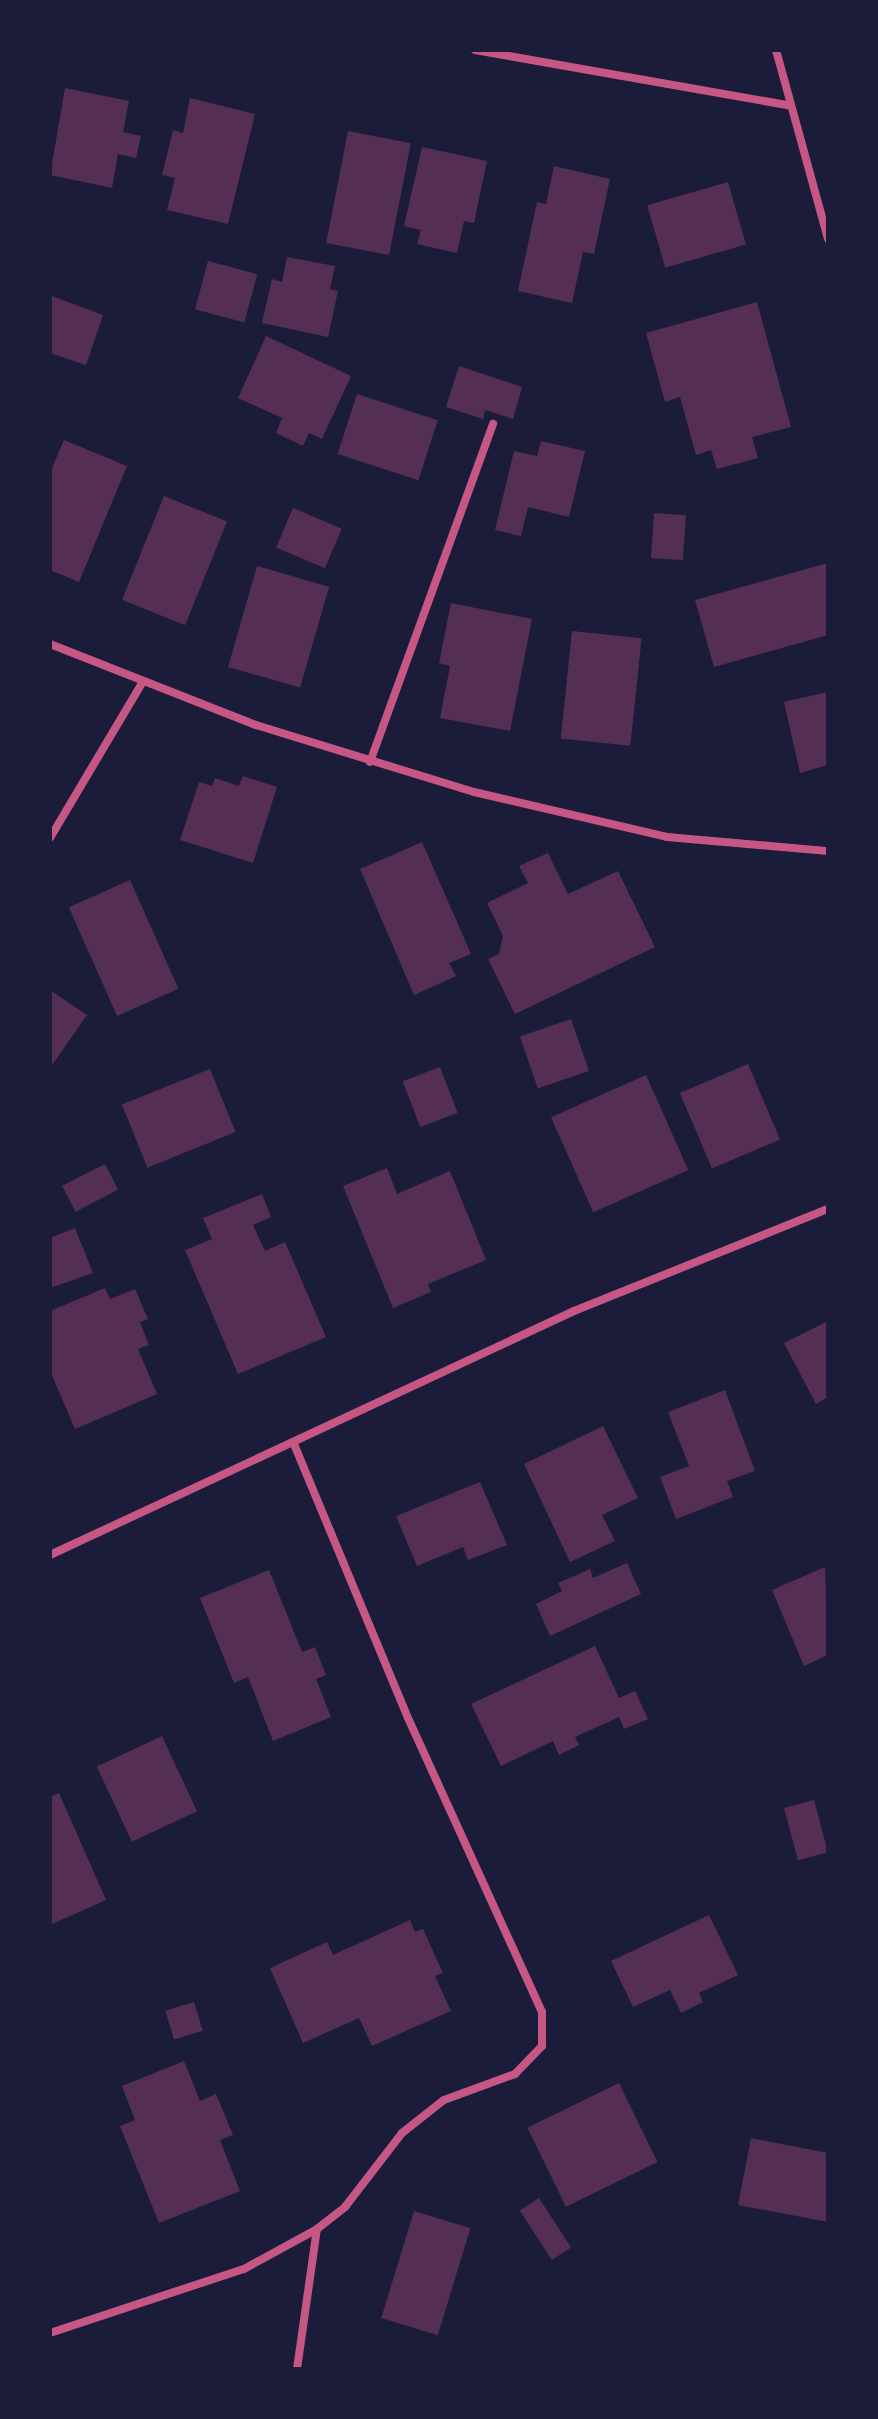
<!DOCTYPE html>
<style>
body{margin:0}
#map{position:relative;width:878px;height:2419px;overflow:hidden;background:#1b1b3a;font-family:"Crimson Pro",serif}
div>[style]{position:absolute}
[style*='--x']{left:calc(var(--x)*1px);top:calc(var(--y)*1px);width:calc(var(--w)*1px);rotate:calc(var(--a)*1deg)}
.building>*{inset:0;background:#542f53;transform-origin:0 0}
.minor>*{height:8px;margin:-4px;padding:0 4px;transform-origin:4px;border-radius:4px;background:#c65784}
span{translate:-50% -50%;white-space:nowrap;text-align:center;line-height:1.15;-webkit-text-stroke:8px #1b1b3a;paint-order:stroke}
.frame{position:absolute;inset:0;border:52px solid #1b1b3a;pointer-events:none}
</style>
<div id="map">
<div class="building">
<i style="clip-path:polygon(65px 88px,129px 101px,123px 132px,141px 136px,136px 158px,118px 154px,112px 188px,50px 175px)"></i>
<i style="clip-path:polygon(190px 98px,255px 114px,228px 224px,167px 210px,175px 178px,162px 175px,173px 130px,183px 133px)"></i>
<i style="left:348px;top:131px;width:64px;height:114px;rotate:11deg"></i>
<i style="clip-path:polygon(422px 147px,487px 161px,474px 223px,464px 221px,457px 253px,417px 244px,421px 230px,404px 226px)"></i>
<i style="clip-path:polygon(554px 166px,610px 179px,594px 254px,583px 252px,572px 303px,518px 291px,537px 202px,546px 204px)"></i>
<i style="left:728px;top:182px;width:65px;height:84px;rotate:74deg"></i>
<i style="clip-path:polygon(287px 257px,335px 266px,330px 289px,338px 291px,328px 337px,262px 323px,272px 279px,282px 282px)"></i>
<i style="left:208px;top:261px;width:51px;height:50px;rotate:15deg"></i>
<i style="clip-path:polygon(52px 296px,103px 315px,86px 365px,50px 353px)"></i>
<i style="clip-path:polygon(757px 302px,791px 427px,752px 437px,758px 458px,717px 469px,711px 450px,696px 455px,680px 397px,665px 402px,646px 333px)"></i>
<i style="clip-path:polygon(266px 336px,351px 376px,322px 439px,309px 433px,303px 446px,276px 433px,282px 418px,238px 398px)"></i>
<i style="clip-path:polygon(459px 366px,522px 387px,513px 419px,485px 410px,483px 419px,446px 407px)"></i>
<i style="left:357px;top:394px;width:85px;height:63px;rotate:18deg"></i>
<i style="clip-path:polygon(64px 440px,127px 466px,79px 582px,50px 570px,50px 473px)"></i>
<i style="clip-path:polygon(541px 441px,585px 451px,569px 517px,528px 507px,521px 536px,495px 530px,514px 451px,537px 456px)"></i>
<i style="left:164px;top:496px;width:68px;height:112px;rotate:22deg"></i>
<i style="left:293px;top:508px;width:53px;height:43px;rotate:23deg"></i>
<i style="left:654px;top:513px;width:32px;height:45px;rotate:4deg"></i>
<i style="clip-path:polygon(828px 563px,828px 635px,714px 667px,695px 600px)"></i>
<i style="left:257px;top:566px;width:75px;height:105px;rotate:16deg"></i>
<i style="clip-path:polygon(451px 603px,532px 619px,510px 731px,440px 718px,450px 666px,439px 663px)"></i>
<i style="left:572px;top:631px;width:70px;height:108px;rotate:6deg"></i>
<i style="clip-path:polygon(828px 692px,828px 765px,800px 773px,784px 702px)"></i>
<i style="clip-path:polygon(243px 776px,277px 787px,253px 863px,180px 840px,199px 782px,212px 786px,215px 778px,239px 786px)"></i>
<i style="clip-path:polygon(422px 842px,471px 954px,449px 963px,456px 976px,414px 995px,360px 869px)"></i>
<i style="clip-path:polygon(548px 853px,568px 894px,618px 871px,655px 947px,515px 1014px,488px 959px,499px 954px,503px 936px,487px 903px,528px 883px,519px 866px)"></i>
<i style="left:130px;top:880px;width:119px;height:67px;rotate:66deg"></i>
<i style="clip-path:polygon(50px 990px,87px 1015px,50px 1068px)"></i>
<i style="left:571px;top:1019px;width:55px;height:54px;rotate:71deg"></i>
<i style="left:748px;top:1064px;width:82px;height:74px;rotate:67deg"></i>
<i style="left:440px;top:1067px;width:49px;height:40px;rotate:69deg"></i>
<i style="left:210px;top:1069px;width:68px;height:95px;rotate:68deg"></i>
<i style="left:646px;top:1075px;width:104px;height:104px;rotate:66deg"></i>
<i style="left:105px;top:1164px;width:29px;height:48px;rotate:63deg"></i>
<i style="clip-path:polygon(387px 1168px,397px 1194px,450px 1171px,486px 1260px,428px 1284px,431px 1292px,393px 1308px,343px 1186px)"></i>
<i style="clip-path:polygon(262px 1194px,271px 1217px,253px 1225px,265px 1251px,285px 1242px,326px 1337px,238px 1374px,185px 1250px,212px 1239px,203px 1218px)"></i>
<i style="clip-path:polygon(75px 1228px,93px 1273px,50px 1288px,50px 1238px)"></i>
<i style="clip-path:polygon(105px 1288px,110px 1299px,135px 1289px,148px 1319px,140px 1322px,149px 1345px,138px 1349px,157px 1394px,75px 1429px,50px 1371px,50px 1311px)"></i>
<i style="clip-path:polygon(828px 1321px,828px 1397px,816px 1404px,784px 1343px)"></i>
<i style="clip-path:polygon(725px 1390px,755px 1471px,727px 1481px,733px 1497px,676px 1519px,660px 1477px,689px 1466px,668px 1412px)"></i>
<i style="clip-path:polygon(603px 1426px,638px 1498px,602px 1515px,615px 1541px,570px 1562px,524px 1464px)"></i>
<i style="clip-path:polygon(480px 1482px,507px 1545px,468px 1560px,463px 1547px,417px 1566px,396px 1516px)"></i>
<i style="clip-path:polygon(627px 1563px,641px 1594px,550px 1636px,536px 1604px,562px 1591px,558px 1583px,590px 1569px,593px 1578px)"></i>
<i style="clip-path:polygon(825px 1567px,828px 1655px,804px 1666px,772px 1590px)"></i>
<i style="clip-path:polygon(269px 1570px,302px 1652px,315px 1647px,326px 1675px,316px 1679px,331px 1717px,273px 1741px,248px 1677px,234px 1683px,200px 1598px)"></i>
<i style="clip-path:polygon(595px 1646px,619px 1698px,635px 1691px,648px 1719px,624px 1729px,619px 1717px,575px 1737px,579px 1745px,559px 1755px,553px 1741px,501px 1766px,471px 1704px)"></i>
<i style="left:162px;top:1736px;width:83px;height:72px;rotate:65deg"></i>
<i style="clip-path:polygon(59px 1793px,106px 1900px,50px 1925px,50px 1797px)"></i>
<i style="left:814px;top:1800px;width:54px;height:31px;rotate:75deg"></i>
<i style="clip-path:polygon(709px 1915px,738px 1975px,699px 1993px,703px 2002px,681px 2013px,670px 1990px,633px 2007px,611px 1961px)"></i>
<i style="clip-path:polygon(410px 1920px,415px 1932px,423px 1929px,443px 1973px,435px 1976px,451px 2011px,372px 2046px,359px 2018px,303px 2043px,270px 1968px,327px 1942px,333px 1955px)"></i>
<i style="left:194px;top:2002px;width:30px;height:30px;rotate:73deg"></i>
<i style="clip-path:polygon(184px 2061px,200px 2101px,216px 2094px,233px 2135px,220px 2140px,240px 2191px,159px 2223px,120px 2126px,135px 2120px,122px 2086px)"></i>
<i style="left:619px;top:2083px;width:88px;height:102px;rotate:64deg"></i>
<i style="clip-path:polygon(751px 2138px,828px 2153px,828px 2222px,738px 2205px)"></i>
<i style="left:539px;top:2198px;width:59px;height:23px;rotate:57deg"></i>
<i style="left:414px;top:2211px;width:59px;height:112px;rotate:17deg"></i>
</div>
<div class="minor">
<i style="--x:475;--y:50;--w:321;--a:10"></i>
<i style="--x:776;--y:50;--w:196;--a:74.6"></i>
<i style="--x:50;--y:644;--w:221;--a:21.5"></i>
<i style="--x:256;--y:725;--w:228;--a:17.1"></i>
<i style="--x:474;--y:792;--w:198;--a:13.1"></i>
<i style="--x:667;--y:837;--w:162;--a:5"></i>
<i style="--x:370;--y:762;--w:360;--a:-70"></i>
<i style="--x:50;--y:838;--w:180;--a:-59.3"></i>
<i style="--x:50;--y:1555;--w:578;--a:-24.97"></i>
<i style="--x:574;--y:1311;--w:274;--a:-21.9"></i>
<i style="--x:50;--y:2333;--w:204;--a:-18.3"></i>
<i style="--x:244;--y:2269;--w:83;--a:-28.7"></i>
<i style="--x:317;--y:2229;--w:36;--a:-38"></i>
<i style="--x:345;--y:2207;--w:93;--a:-52.4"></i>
<i style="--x:402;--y:2133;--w:53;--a:-38.2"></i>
<i style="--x:444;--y:2100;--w:76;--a:-20.1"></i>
<i style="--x:515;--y:2074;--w:39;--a:-46"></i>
<i style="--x:542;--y:2046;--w:34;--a:-90"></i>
<i style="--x:542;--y:2012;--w:323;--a:-114.5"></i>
<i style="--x:408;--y:1718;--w:297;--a:-112.6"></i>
<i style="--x:297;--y:2369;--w:141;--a:-81.9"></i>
</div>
<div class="frame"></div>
</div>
